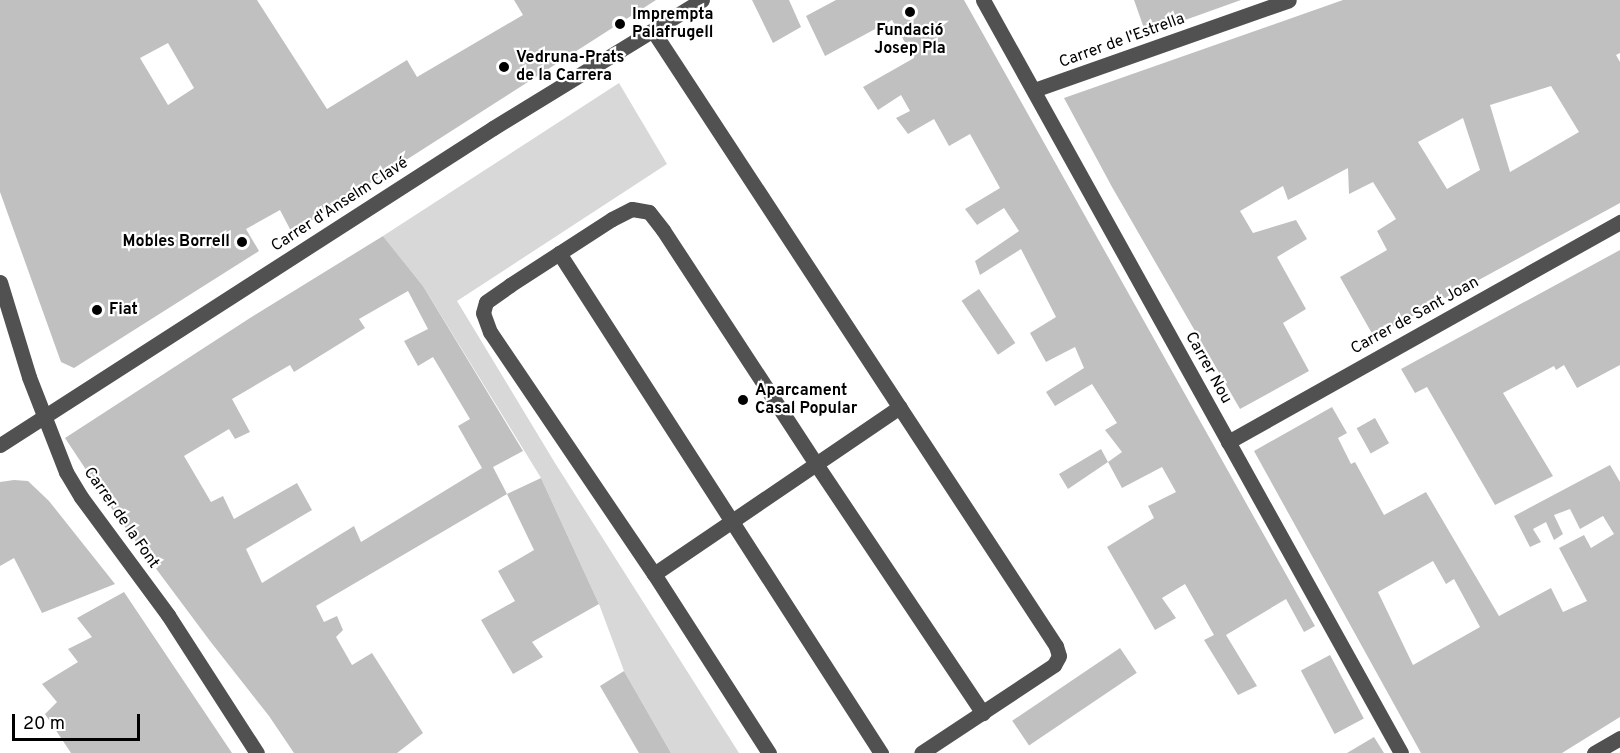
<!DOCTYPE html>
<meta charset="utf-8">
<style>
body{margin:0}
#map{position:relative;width:1620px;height:753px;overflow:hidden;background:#fff;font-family:Overpass,sans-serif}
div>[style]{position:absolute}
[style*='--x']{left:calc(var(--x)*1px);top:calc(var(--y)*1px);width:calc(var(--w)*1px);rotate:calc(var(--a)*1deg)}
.green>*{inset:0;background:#d8d8d8}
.building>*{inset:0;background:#c0c0c0;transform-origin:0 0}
.minor>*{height:15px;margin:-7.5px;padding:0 7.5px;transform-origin:7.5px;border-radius:7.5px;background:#515151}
.dots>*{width:16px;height:16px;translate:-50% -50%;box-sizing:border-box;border:3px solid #fff;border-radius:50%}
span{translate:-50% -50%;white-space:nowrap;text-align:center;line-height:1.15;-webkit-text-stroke:4.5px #fff;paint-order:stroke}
.poi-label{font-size:16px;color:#000;font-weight:700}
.left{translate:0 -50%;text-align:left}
.right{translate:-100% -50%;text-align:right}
.street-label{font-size:16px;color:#000}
.scale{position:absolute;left:12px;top:714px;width:128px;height:27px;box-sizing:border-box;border:3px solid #000;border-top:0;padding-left:8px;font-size:18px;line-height:21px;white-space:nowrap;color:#000;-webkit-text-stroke:4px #fff;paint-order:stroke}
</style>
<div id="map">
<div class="green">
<i style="clip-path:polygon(619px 83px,667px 164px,457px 301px,555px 463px,739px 753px,671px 753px,624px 671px,599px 604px,541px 478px,423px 286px,383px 236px)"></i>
</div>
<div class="building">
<i style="clip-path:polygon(evenodd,0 0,257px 0,327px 109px,407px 60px,417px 77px,523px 15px,514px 0,656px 0,292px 233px,280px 210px,246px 229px,259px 251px,74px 368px,61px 362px,0 192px,0 0,168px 43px,194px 88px,168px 105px,140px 58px,168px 43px)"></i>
<i style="clip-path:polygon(752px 0,789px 0,801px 27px,773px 43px)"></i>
<i style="clip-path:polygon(836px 0,964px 0,1315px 626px,1304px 632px,1286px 599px,1226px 635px,1257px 686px,1238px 695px,1204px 640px,1214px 635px,1185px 584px,1162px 598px,1176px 618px,1155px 630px,1107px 547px,1154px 518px,1148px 506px,1176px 492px,1162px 467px,1122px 488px,1108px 462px,1122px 452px,1105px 430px,1117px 423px,1092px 384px,1055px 406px,1046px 392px,1084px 368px,1075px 347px,1046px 362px,1030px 333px,1056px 317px,1021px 249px,980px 275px,975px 261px,1019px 231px,1004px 208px,977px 225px,965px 209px,1000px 188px,970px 134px,949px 146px,934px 119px,908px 134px,896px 118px,910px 111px,901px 95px,878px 110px,863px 87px,914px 58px,892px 20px,825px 56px,806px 16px)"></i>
<i style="clip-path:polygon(1134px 0,1241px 0,1146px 34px)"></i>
<i style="clip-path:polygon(evenodd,1343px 0,1620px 0,1620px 53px,1616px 55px,1620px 62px,1620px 203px,1374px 337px,1340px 277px,1387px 250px,1377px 231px,1396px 219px,1373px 182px,1349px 194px,1348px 168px,1288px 200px,1283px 186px,1240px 211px,1253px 233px,1296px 220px,1307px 239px,1277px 257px,1306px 309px,1283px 323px,1309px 371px,1240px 409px,1112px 187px,1064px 98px,1343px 0,1551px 86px,1579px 132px,1510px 172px,1490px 105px,1551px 86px,1343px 0,1463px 118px,1480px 170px,1447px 189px,1418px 142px,1463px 118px)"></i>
<i style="clip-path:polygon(evenodd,383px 236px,423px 286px,523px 451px,493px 467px,507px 494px,316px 606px,324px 622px,337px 616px,343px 630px,336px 637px,352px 665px,372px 653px,423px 733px,397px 753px,294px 753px,269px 716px,210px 641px,116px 515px,65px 438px,250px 318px,383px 236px,408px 291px,428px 329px,404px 341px,418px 366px,433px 357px,470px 419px,458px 426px,482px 468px,361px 542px,354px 526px,262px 583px,246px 549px,312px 510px,297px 483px,234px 519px,223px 496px,211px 502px,184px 456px,229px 429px,235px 439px,250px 432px,232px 399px,290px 365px,294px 372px,365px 328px,359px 319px,408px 291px)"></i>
<i style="clip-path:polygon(1620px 250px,1620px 365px,1577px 388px,1564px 365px,1556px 370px,1554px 366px,1503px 393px,1553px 476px,1495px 505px,1427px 387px,1415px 393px,1401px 369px)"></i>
<i style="left:979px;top:289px;width:65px;height:21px;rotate:56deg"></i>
<i style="clip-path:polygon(evenodd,1332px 407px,1347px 433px,1338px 438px,1351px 464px,1355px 462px,1384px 515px,1426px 492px,1499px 616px,1551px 588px,1563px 612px,1587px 601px,1559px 548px,1584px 535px,1591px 548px,1614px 534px,1603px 516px,1580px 529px,1570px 509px,1554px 515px,1563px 534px,1554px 540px,1546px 522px,1533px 529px,1541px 542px,1530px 547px,1514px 516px,1610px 465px,1620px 482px,1620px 717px,1562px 753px,1421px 753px,1254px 451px,1332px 407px,1433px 561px,1446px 584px,1454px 579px,1480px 627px,1413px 665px,1378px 592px,1433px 561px)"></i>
<i style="left:1375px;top:418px;width:29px;height:21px;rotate:61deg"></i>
<i style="clip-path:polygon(1101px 449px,1108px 462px,1068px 489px,1059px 474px)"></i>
<i style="clip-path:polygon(541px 478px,599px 604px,532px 642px,543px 657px,513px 674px,481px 620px,515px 601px,498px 571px,534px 550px,507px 494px)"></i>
<i style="clip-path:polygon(14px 480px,28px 481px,49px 501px,115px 584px,42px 613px,14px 558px,0 566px,0 482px)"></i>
<i style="clip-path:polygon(124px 592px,232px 753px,71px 753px,45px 714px,57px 702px,42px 684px,78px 662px,68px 649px,92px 637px,77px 618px)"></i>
<i style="left:1120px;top:648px;width:30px;height:130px;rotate:56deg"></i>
<i style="left:1330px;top:655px;width:72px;height:33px;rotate:62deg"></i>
<i style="clip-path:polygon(624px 671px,671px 753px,639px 753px,600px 686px)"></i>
<i style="clip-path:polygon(1374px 737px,1384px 753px,1347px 753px)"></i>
</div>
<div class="minor">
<i style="--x:983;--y:0;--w:861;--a:60.96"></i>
<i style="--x:653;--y:31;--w:735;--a:56.76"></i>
<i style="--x:1056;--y:646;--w:10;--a:73"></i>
<i style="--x:1059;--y:656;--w:10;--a:119"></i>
<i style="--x:1054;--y:665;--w:159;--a:146.5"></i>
<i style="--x:1034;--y:90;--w:270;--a:-19.4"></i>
<i style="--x:559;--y:253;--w:595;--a:57.22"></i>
<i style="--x:0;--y:282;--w:99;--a:73"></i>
<i style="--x:29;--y:377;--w:102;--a:68.7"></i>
<i style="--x:66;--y:472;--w:29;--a:59"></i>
<i style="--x:81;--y:497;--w:147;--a:53.6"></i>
<i style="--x:168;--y:615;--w:164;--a:57.2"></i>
<i style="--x:1228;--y:442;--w:450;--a:-29.3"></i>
<i style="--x:0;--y:445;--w:586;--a:-32.74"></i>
<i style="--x:493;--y:128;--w:245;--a:-31.5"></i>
<i style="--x:654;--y:574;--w:297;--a:-34.2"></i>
<i style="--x:769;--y:753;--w:213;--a:-122.7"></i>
<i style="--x:654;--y:574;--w:292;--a:-124.1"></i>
<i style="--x:490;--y:332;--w:20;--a:-110"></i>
<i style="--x:483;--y:313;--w:11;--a:-75"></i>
<i style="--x:486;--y:302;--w:29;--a:-35"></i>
<i style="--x:510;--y:285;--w:121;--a:-32.9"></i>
<i style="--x:612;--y:219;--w:22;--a:-27"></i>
<i style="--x:632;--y:209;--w:17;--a:10"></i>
<i style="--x:649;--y:212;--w:23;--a:52"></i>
<i style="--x:663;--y:230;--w:280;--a:56.8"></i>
<i style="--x:816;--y:464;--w:300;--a:56.2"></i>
<i style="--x:1594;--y:753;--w:30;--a:-30"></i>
</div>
<div class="dots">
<i style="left:910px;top:12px;background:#000"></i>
<i style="left:620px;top:24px;background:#000"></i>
<i style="left:504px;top:67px;background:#000"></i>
<i style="left:242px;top:242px;background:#000"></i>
<i style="left:97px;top:310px;background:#000"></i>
<i style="left:743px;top:400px;background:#000"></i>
</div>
<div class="poi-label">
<span class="left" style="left:632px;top:24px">Imprempta<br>Palafrugell</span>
<span style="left:910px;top:40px">Fundació<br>Josep Pla</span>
<span class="left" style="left:516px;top:67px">Vedruna-Prats<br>de la Carrera</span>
<span class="right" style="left:230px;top:242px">Mobles Borrell</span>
<span class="left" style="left:109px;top:310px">Fiat</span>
<span class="left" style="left:755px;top:400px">Aparcament<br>Casal Popular</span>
</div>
<div class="street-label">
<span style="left:1122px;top:41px;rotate:-20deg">Carrer de l'Estrella</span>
<span style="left:340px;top:205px;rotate:-33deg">Carrer d'Anselm Clavé</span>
<span style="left:1415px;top:316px;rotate:-29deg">Carrer de Sant Joan</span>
<span style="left:1208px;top:368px;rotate:61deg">Carrer Nou</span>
<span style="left:121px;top:518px;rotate:55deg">Carrer de la Font</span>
</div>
<div class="scale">20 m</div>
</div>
